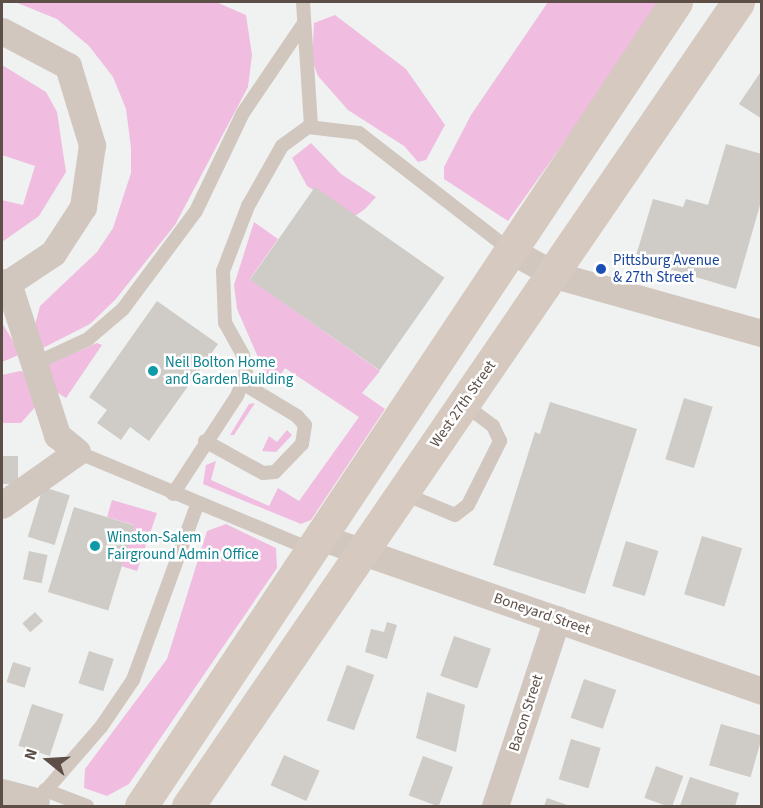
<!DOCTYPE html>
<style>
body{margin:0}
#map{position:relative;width:763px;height:808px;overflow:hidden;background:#eff2f1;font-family:"Source Sans 3",sans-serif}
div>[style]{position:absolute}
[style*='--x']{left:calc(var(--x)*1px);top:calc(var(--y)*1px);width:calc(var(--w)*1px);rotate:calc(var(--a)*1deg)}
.green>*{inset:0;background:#f0bde0}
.building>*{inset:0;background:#cfcbc6;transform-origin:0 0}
.lane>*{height:14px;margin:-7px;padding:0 7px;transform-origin:7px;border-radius:7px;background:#d1c7bf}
.street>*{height:27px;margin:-13.5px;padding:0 13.5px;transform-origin:13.5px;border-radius:13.5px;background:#d1c7bf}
.secondary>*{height:33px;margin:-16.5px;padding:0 16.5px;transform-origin:16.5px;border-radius:16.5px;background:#d6c9bf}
.dots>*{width:16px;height:16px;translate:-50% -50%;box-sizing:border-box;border:3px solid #fff;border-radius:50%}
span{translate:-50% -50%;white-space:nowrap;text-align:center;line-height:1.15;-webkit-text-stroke:5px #fff;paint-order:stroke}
.transit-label{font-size:15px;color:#164399}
.left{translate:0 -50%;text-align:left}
.culture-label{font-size:15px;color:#0d838f}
.street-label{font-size:15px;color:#5d4f47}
.frame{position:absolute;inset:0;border:3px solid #5d4f47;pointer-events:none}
.north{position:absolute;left:18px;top:730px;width:60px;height:60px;-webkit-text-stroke:4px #fff;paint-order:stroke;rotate:288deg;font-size:16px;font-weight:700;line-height:24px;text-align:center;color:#5d4f47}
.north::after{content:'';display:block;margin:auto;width:21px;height:27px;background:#5d4f47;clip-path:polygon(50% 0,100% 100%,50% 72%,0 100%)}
</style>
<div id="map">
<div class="green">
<i style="clip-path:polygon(15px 2px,216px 2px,246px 15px,252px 55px,248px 87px,175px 225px,115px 300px,90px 324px,39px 350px,35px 325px,40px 306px,97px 252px,113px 228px,131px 173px,131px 148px,126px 109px,113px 77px,89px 46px,57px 19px)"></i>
<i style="clip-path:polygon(548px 2px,664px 2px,508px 221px,444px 179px,444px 167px,471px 115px)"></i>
<i style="clip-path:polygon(335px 15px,406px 69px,445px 125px,426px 160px,418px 162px,404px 146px,348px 110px,318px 76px,312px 60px,314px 23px)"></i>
<i style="clip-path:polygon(2px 65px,46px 92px,57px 112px,66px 172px,39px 216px,2px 242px,2px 200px,23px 205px,35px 166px,2px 155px)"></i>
<i style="clip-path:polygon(311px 143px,341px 174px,376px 197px,365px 209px,355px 216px,307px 186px,292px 158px)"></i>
<i style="clip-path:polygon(254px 222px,278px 239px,250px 279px,380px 371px,362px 393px,385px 409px,311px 520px,301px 524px,203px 484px,206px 465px,216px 461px,211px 480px,269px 506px,278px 488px,299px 501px,359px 417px,285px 368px,277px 380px,267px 378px,237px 309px,234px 285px)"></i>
<i style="clip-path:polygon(2px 323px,21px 354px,2px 362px)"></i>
<i style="clip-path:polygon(97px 343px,102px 345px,66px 398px,53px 390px,44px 366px)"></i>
<i style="clip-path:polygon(20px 371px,27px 373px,36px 406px,21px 423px,2px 423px,2px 375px)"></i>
<i style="clip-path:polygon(255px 403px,234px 435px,230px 435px,249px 404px)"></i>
<i style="clip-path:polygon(287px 430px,292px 435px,276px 452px,262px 451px,269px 436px,277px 442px)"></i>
<i style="clip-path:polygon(112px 500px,157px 513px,137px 571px,121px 566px,134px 525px,107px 517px)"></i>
<i style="clip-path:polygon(226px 524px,276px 548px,277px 568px,129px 784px,107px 796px,84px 788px,85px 769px,167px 659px,207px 531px)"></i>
</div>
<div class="building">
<i style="clip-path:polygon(762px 70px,762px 119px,739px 104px)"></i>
<i style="clip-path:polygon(726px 144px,762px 154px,762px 198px,736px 289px,635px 259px,653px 199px,683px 207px,686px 199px,708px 205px)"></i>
<i style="left:315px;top:187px;width:158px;height:113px;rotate:35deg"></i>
<i style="clip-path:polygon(157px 301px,218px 344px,149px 441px,130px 427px,121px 440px,97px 423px,107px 410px,89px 397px)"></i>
<i style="left:684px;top:398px;width:30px;height:64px;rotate:17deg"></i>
<i style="clip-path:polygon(550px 402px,637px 429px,585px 594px,493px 565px,535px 432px,540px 434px)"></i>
<i style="left:2px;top:456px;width:16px;height:28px"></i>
<i style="left:43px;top:487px;width:28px;height:52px;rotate:17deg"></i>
<i style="left:74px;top:507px;width:63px;height:89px;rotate:17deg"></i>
<i style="left:702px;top:536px;width:42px;height:61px;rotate:17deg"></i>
<i style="left:626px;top:541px;width:34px;height:47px;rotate:17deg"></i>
<i style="left:29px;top:551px;width:19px;height:29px;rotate:12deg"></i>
<i style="left:35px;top:612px;width:12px;height:17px;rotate:48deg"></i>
<i style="clip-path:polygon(387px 622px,397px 625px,387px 659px,365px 652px,371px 629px,384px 632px)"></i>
<i style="left:454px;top:636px;width:39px;height:42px;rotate:19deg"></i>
<i style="left:89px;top:651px;width:26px;height:34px;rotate:18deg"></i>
<i style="left:13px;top:662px;width:19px;height:21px;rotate:18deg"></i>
<i style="left:347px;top:665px;width:29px;height:59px;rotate:20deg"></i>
<i style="left:584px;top:679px;width:34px;height:41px;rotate:19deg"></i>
<i style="clip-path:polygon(427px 692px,465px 705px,456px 752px,416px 738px)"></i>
<i style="left:32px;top:704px;width:33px;height:44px;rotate:18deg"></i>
<i style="left:721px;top:724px;width:43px;height:43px;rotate:16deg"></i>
<i style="left:571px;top:739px;width:31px;height:42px;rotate:17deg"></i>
<i style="left:284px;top:755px;width:39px;height:33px;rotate:24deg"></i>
<i style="left:423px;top:756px;width:32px;height:42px;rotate:20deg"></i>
<i style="left:656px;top:766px;width:29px;height:34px;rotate:20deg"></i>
<i style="clip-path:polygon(690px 777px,739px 793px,735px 806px,680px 806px)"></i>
<i style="clip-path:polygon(547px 798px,570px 806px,544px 806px)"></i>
</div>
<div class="lane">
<i style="--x:303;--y:2;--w:125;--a:86.3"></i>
<i style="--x:34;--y:364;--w:60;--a:-24.8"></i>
<i style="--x:88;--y:339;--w:46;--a:-40.6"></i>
<i style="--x:123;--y:309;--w:122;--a:-53.3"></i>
<i style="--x:196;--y:211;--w:109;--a:-64.4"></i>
<i style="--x:243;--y:113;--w:105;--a:-55.9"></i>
<i style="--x:205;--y:441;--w:66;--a:28.9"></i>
<i style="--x:263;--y:473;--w:12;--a:-5"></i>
<i style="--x:275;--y:472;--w:39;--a:-46"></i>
<i style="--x:302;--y:444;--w:19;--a:-81"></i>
<i style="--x:305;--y:425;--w:12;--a:-132"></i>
<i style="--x:297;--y:416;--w:64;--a:-149"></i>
<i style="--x:77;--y:452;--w:256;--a:22.6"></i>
<i style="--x:402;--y:493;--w:57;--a:22.5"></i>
<i style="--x:455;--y:515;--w:16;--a:-38"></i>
<i style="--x:468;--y:505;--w:72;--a:-63.4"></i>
<i style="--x:500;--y:441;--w:17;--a:-115"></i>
<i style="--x:493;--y:426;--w:38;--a:-143"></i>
<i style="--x:173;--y:494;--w:117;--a:-56.9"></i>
<i style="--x:237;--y:396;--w:24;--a:-68"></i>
<i style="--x:246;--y:374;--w:19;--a:-99"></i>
<i style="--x:243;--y:355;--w:37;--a:-119"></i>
<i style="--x:225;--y:323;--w:52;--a:-92.2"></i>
<i style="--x:223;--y:271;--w:70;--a:-69"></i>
<i style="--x:248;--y:206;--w:69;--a:-60.5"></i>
<i style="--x:282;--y:146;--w:32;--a:-36"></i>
<i style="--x:308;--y:127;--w:51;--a:6.7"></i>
<i style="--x:359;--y:133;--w:191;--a:37.8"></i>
<i style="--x:45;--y:790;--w:45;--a:20.9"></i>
<i style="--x:34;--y:804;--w:102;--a:-49"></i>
<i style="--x:101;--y:727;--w:57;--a:-55.8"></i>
<i style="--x:133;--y:680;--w:186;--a:-69.9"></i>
</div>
<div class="street">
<i style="--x:2;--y:31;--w:75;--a:27.9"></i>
<i style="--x:68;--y:66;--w:83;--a:73.1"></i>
<i style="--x:92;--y:145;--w:63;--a:98.3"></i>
<i style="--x:83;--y:207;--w:55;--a:123.1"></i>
<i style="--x:53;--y:253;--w:54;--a:146.3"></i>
<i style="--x:510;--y:250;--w:51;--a:29.1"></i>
<i style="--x:555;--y:275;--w:215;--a:15.7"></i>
<i style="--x:2;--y:282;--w:6;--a:9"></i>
<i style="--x:8;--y:283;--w:160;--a:72.1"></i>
<i style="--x:57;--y:435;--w:26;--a:40"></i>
<i style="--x:77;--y:452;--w:92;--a:144.8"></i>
<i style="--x:323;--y:538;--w:465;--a:19.2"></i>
<i style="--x:2;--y:792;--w:35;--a:15"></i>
<i style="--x:495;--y:806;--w:197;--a:-71.7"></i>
</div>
<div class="secondary">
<i style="--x:141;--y:806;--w:966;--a:-56.36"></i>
<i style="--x:188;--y:806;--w:974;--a:-55.62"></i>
</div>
<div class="dots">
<i style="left:601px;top:269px;background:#1a4fb4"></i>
<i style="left:153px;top:371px;background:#0f9aa8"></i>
<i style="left:95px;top:546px;background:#0f9aa8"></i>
</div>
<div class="transit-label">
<span class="left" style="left:613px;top:269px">Pittsburg Avenue<br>&amp; 27th Street</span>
</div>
<div class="culture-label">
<span class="left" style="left:165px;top:371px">Neil Bolton Home<br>and Garden Building</span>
<span class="left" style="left:107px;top:546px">Winston-Salem<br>Fairground Admin Office</span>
</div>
<div class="street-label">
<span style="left:463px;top:404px;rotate:-55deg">West 27th Street</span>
<span style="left:542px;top:614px;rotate:19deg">Boneyard Street</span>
<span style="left:526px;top:713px;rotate:-72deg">Bacon Street</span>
</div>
<div class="frame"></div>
<div class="north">N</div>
</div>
